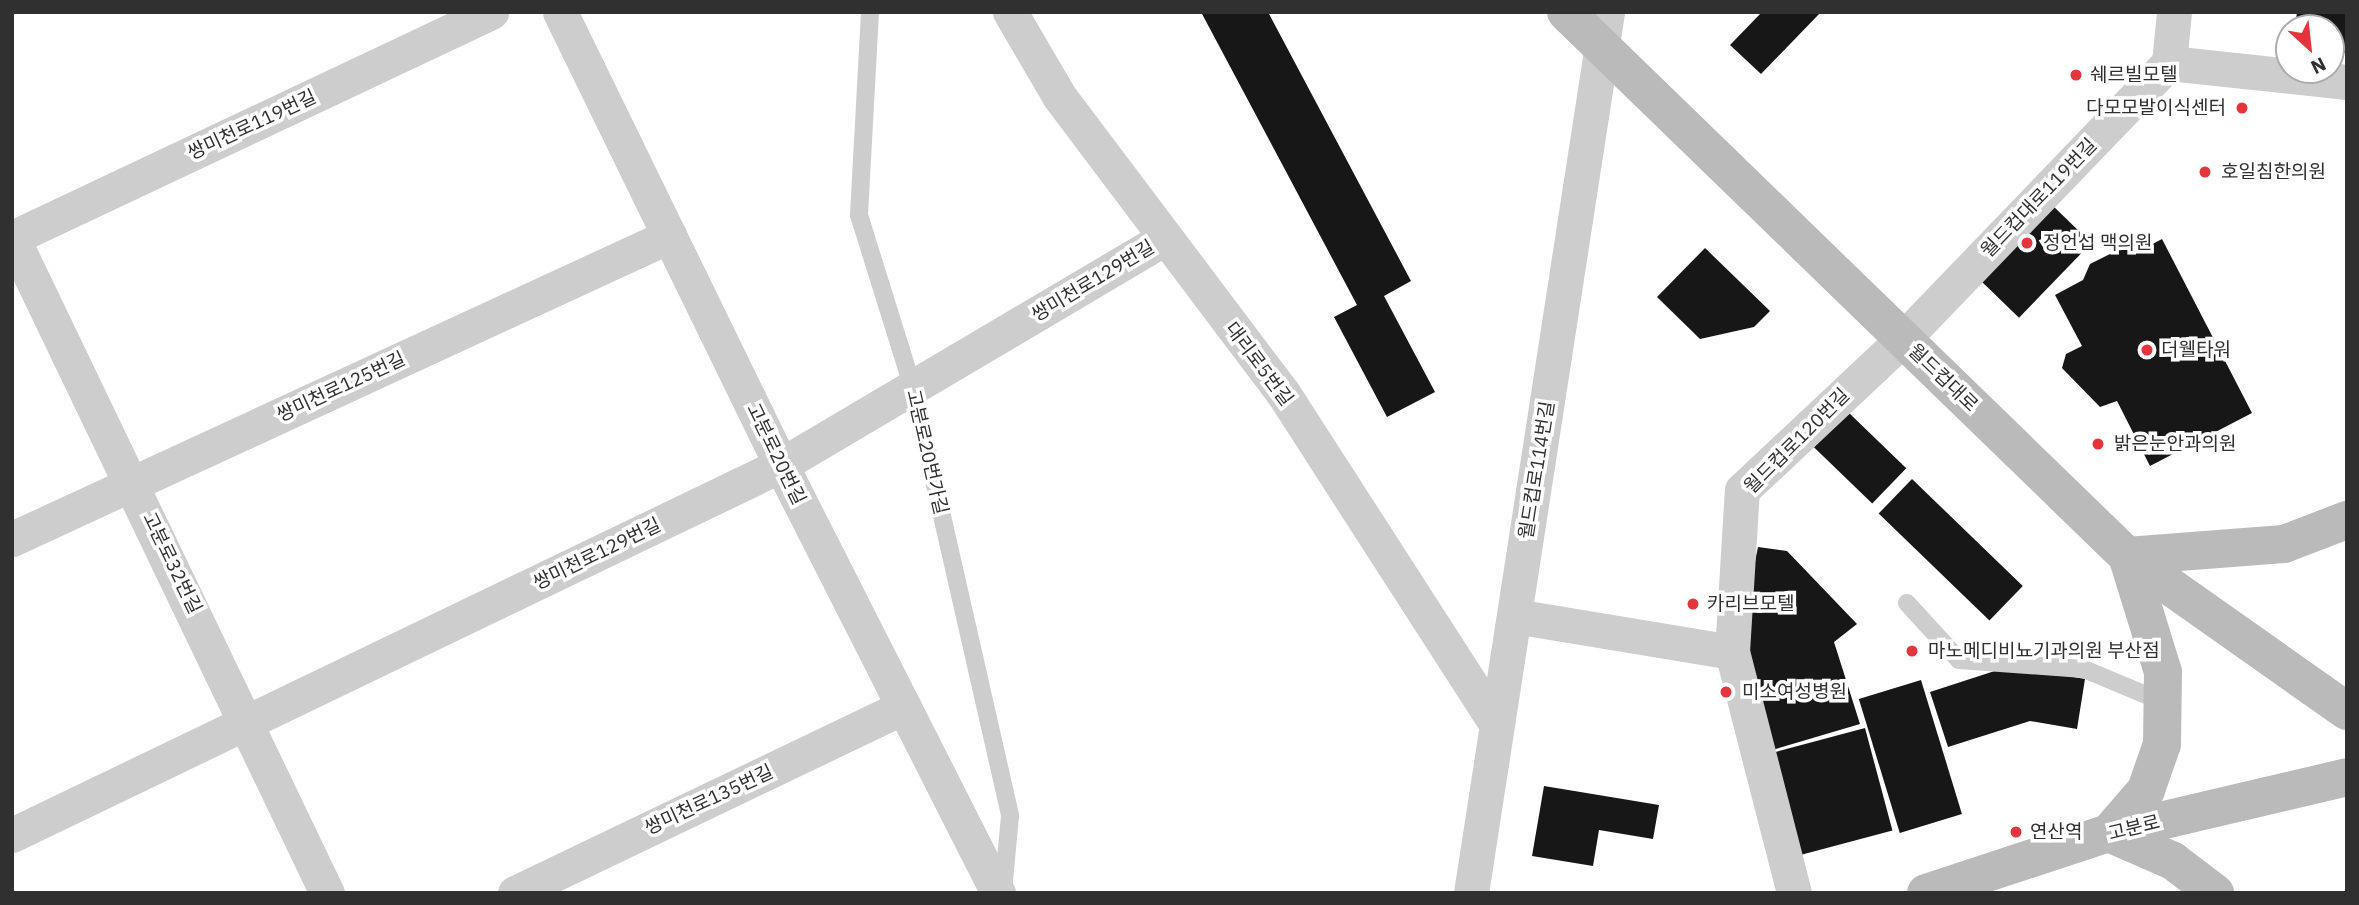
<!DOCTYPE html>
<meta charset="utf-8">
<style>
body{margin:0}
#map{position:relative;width:2359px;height:905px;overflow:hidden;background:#fff;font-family:"IBM Plex Sans","Noto Sans KR",sans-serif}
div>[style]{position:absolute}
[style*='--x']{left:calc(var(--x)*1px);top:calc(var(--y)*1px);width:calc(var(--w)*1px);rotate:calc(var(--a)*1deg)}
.building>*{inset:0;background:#171717;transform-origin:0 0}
.lane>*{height:18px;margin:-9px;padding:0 9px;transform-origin:9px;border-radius:9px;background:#cdcdcd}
.street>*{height:35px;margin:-17.5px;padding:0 17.5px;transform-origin:17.5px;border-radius:17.5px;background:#cdcdcd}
.secondary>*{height:38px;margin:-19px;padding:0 19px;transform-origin:19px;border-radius:19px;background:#bababa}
.dots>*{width:19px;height:19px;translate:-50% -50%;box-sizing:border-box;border:4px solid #fff;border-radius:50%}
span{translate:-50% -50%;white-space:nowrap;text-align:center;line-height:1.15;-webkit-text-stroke:7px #fff;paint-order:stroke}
.poi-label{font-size:19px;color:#303030}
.left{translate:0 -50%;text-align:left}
.right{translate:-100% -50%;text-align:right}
.street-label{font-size:19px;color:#303030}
.frame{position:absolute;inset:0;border:14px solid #303030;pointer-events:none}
.north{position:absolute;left:2275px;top:14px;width:70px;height:70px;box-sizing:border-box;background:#fff;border:2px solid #acacac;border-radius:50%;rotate:153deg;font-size:19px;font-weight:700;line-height:28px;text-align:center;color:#303030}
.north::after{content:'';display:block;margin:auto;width:24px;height:32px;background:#e5343b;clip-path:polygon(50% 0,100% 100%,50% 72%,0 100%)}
</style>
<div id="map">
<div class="building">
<i style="clip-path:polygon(1201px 12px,1268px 12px,1411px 281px,1384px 296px,1435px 392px,1387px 417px,1334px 317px,1357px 305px)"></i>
<i style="clip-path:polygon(1762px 12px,1821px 12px,1761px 74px,1730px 45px)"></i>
<i style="clip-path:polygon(2297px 12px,2347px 12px,2347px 53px,2331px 51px,2331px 28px,2295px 28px)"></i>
<i style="left:2051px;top:204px;width:56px;height:104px;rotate:44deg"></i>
<i style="clip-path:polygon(2162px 239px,2252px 413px,2150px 466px,2117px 401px,2100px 407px,2062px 368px,2066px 354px,2082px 346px,2055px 295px,2083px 280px,2090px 264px,2136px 241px,2141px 250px)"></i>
<i style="clip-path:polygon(1705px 248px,1770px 311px,1754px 327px,1700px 339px,1657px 297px)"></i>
<i style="left:1848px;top:412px;width:81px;height:49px;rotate:44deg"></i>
<i style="left:1912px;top:479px;width:154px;height:48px;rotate:44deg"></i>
<i style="clip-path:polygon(1758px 547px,1787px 551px,1857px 624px,1834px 642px,1860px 724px,1769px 751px,1737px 649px)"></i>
<i style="clip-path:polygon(2010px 666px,2085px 679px,2077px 729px,2030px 721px,1948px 747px,1930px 692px)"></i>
<i style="left:1921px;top:680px;width:140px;height:65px;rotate:73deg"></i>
<i style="left:1865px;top:728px;width:106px;height:102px;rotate:75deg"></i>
<i style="clip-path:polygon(1544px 786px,1659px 805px,1653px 839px,1599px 830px,1593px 866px,1532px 856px)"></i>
</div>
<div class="lane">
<i style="--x:870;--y:12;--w:203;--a:93.1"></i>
<i style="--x:859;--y:215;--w:181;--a:72.7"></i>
<i style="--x:913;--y:388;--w:439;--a:77.2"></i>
<i style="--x:1010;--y:816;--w:76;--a:95.3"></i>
<i style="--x:1907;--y:603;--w:77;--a:47.6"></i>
<i style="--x:1959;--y:660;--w:125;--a:4.1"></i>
<i style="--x:2084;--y:669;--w:86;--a:22.7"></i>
</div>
<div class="street">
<i style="--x:560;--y:12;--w:504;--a:63.99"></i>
<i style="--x:781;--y:465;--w:480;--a:63.1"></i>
<i style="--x:1010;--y:12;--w:97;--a:59.7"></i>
<i style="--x:1059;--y:96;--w:372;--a:53"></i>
<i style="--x:1283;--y:393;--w:394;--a:57.2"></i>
<i style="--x:2169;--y:63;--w:179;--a:6.1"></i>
<i style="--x:12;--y:237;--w:728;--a:64.35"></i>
<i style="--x:12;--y:238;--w:530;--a:-25.26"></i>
<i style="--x:12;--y:539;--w:724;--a:-24.76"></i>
<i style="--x:1515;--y:616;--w:220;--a:9.4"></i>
<i style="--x:12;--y:835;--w:853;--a:-25.69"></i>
<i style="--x:781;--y:465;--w:444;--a:-30.6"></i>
<i style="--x:515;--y:893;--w:431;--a:-25.6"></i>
<i style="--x:1471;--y:893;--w:891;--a:-81.22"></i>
<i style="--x:1794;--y:893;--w:249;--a:-104.4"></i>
<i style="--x:1732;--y:652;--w:162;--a:-86.5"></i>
<i style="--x:1742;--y:490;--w:221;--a:-43.2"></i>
<i style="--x:1903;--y:339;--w:383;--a:-46.1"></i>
<i style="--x:2169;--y:63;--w:51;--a:-84.4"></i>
</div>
<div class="secondary">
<i style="--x:1566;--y:12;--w:781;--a:44.12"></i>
<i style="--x:2127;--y:556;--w:269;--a:35.2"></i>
<i style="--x:2127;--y:556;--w:157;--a:-4.4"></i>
<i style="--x:2284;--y:544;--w:67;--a:-20.9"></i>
<i style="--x:2109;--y:833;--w:57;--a:-49.3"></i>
<i style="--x:2146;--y:790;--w:49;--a:-70.8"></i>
<i style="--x:2162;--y:744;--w:72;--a:-89.2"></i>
<i style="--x:2163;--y:672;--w:121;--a:-107.2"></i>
<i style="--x:2109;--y:833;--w:70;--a:23.6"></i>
<i style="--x:2173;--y:861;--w:53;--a:37.3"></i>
<i style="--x:1926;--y:893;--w:193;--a:-18.2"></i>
<i style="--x:2109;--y:833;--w:244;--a:-13.2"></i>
</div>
<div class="dots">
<i style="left:2076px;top:75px;background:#e5343b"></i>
<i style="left:2242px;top:108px;background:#e5343b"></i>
<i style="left:2205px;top:172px;background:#e5343b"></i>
<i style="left:2027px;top:243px;background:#e5343b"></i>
<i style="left:2147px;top:350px;background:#e5343b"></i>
<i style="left:2098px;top:444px;background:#e5343b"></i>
<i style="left:1693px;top:604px;background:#e5343b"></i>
<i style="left:1912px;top:651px;background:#e5343b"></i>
<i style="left:1726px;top:692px;background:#e5343b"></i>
<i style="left:2016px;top:832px;background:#e5343b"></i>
</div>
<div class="poi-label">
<span class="left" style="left:2090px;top:75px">쉐르빌모텔</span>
<span class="right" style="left:2226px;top:108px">다모모발이식센터</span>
<span class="left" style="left:2221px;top:172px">호일침한의원</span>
<span class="left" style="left:2043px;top:243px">정언섭 맥의원</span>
<span class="left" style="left:2161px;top:350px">더웰타워</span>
<span class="left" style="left:2114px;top:444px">밝은눈안과의원</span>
<span class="left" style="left:1707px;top:604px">카리브모텔</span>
<span class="left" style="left:1928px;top:651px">마노메디비뇨기과의원 부산점</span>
<span class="left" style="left:1742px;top:692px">미소여성병원</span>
<span class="left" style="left:2030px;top:832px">연산역</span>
</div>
<div class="street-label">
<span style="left:252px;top:125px;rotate:-25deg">쌍미천로119번길</span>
<span style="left:2039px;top:198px;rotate:-46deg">월드컵대로119번길</span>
<span style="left:1093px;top:281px;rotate:-31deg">쌍미천로129번길</span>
<span style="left:1259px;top:364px;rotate:53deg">대리로5번길</span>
<span style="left:1943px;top:378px;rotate:44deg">월드컵대로</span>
<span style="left:341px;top:387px;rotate:-25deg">쌍미천로125번길</span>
<span style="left:1797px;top:441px;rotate:-45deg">월드컵로120번길</span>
<span style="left:927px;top:452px;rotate:77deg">고분로20번가길</span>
<span style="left:776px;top:454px;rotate:64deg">고분로20번길</span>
<span style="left:1537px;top:470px;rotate:-81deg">월드컵로114번길</span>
<span style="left:597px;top:554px;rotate:-26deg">쌍미천로129번길</span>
<span style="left:172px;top:563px;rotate:64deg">고분로32번길</span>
<span style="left:709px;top:800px;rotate:-25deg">쌍미천로135번길</span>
<span style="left:2134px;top:828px;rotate:-14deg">고분로</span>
</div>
<div class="frame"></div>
<div class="north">N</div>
</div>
